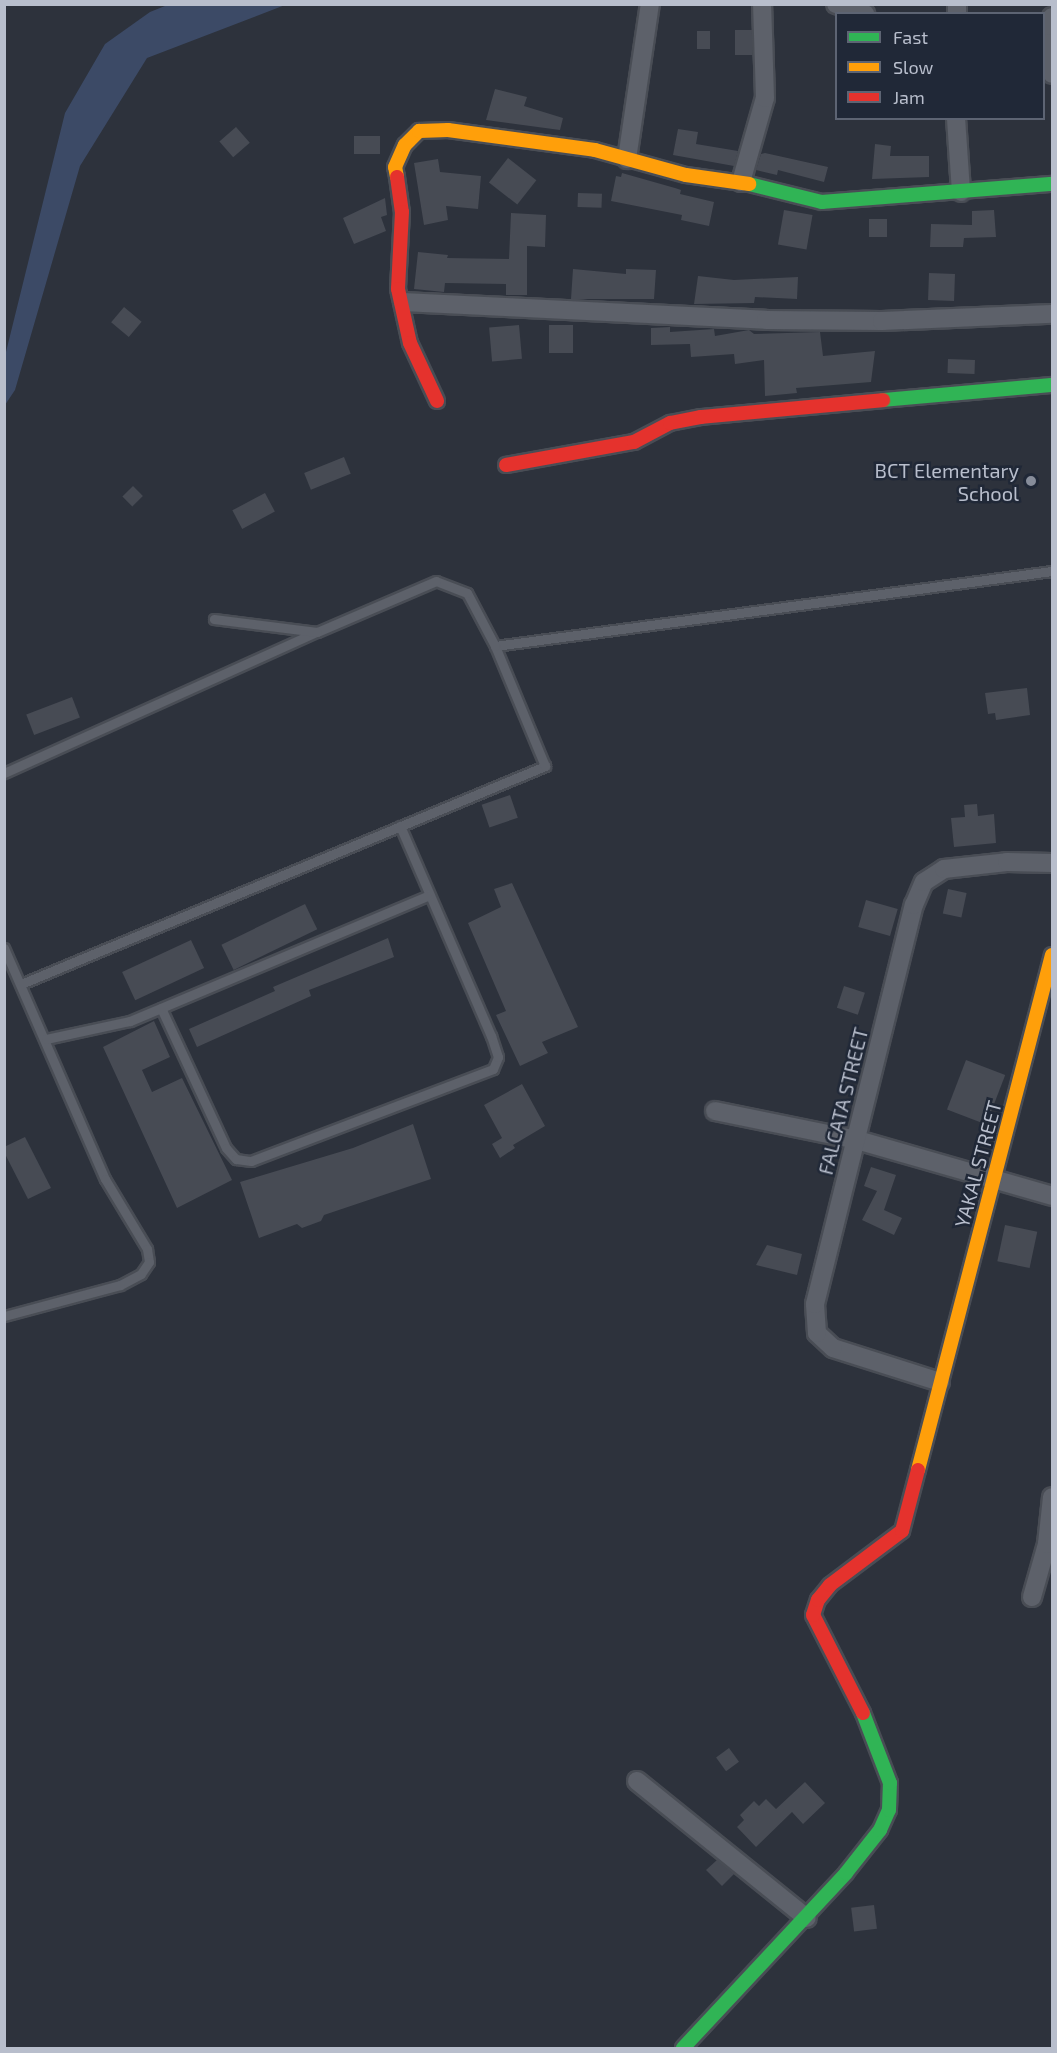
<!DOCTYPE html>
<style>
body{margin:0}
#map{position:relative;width:1057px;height:2053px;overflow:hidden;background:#2d323c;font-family:"Exo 2",sans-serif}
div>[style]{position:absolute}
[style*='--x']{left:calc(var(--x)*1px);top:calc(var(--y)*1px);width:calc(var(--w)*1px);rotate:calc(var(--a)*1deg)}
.water>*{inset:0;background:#3c4a66}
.building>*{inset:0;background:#474b54;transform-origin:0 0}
.roads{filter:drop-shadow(2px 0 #494d55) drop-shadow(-2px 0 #494d55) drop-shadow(0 2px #494d55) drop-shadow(0 -2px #494d55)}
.lane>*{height:9px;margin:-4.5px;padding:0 4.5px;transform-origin:4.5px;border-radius:4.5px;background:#5d616a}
.street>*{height:18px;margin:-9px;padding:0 9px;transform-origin:9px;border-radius:9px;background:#5d616a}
.fast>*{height:14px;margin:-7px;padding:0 7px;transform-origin:7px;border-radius:7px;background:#30b455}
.slow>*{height:14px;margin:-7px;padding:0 7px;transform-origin:7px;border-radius:7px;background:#ff9f0a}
.jam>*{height:14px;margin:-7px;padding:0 7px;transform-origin:7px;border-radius:7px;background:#e5322d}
.dots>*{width:16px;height:16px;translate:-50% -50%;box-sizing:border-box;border:3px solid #202837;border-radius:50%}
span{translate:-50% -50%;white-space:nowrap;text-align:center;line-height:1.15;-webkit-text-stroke:5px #202837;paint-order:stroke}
.poi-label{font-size:20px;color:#b8becc}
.right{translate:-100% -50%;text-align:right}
.street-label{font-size:20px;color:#b8becc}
.frame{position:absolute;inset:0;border:6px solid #b8becc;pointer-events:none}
.legend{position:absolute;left:835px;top:12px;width:210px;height:108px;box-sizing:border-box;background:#202837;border:2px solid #5d6473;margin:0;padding:8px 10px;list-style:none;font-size:18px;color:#b8becc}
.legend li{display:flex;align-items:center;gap:12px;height:30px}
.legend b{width:30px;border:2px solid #5d6473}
</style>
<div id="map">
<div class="water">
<i style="clip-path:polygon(170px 4px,285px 5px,147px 58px,80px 166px,15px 390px,5px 405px,5px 356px,65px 113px,105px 44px,150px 12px)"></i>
</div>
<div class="building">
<i style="left:752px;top:30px;width:25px;height:17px;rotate:90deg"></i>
<i style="left:697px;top:31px;width:13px;height:18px"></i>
<i style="clip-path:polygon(495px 89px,527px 97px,524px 106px,563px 118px,560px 130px,486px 120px)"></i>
<i style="left:236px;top:127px;width:21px;height:22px;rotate:49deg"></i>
<i style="clip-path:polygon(678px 129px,698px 132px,696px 144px,738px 151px,734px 166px,673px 155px)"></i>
<i style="left:354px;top:136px;width:26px;height:18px"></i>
<i style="clip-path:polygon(875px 144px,891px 146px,890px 156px,929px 156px,929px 177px,872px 179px)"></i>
<i style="clip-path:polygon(765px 153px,828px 167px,824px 182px,778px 170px,777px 175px,756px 170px,761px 154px)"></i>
<i style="left:508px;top:158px;width:36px;height:31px;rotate:38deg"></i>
<i style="clip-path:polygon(438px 159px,440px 172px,481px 176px,478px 209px,446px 206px,448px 220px,424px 225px,414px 163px)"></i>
<i style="clip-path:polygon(622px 173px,675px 188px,681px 190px,680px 194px,714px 202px,709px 226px,681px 220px,682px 215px,611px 201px,616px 176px,621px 177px)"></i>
<i style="left:578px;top:193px;width:24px;height:14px;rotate:2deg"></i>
<i style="clip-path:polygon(385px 198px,387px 215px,381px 217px,386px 231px,354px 244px,343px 218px)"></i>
<i style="left:784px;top:210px;width:29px;height:35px;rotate:10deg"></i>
<i style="clip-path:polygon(994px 210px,996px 237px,964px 238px,963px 247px,930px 247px,931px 224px,972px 225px,972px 211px)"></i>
<i style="clip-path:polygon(511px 213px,546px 215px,545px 247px,527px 246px,527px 295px,506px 295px,506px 284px,445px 283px,444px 292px,414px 289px,418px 252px,448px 255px,447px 258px,509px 259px)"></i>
<i style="left:869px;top:219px;width:18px;height:18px"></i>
<i style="clip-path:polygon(573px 269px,626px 274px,626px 269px,656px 270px,654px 299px,571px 299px)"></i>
<i style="left:929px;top:273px;width:26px;height:27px;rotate:2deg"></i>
<i style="clip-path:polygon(698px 276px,734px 280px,798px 277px,797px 299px,755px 297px,754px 303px,694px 304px)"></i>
<i style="left:124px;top:307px;width:23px;height:20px;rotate:40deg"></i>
<i style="left:519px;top:325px;width:34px;height:30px;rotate:85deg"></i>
<i style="left:549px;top:325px;width:24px;height:28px"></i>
<i style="clip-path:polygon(670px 327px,670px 332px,714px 329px,715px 336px,749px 330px,754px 334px,820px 332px,823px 356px,875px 351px,871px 382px,796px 388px,797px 393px,765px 396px,764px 360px,735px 364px,734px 354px,691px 357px,690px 344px,651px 345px,651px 328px)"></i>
<i style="left:948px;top:359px;width:27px;height:14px;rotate:2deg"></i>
<i style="left:344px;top:457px;width:18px;height:43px;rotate:68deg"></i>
<i style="left:133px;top:486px;width:14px;height:15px;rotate:45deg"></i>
<i style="left:265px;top:493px;width:21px;height:37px;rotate:62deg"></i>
<i style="clip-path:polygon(1027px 688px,1030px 715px,996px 720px,995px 713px,988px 714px,985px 693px)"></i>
<i style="left:72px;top:697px;width:22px;height:49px;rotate:69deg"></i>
<i style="left:510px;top:795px;width:24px;height:30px;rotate:71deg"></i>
<i style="clip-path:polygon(977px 804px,978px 816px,994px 814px,996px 843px,954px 847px,951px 818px,965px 817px,964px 805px)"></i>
<i style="clip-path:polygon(512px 883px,578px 1027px,542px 1042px,548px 1053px,520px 1066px,496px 1015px,506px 1011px,468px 923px,501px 907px,494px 889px)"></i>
<i style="left:948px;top:889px;width:19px;height:25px;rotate:12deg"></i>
<i style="left:866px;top:900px;width:33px;height:28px;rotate:16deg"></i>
<i style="left:305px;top:904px;width:28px;height:93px;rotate:64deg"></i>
<i style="clip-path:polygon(388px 938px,394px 957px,309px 990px,311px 996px,197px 1047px,189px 1029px,275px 991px,273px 987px)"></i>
<i style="left:191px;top:940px;width:31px;height:76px;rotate:65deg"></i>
<i style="left:844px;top:986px;width:22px;height:23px;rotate:18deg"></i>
<i style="clip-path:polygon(154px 1021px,170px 1057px,142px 1070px,152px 1092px,182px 1078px,232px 1180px,177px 1208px,103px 1047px)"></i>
<i style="left:966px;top:1060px;width:42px;height:53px;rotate:21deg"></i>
<i style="clip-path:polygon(522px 1084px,545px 1126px,513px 1145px,515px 1148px,500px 1158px,492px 1144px,502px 1138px,484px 1105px)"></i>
<i style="clip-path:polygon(413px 1124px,431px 1179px,324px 1215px,321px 1221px,302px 1228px,297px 1224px,259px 1238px,240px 1182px,353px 1148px)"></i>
<i style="clip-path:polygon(25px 1137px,51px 1188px,28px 1199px,4px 1152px,4px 1147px)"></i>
<i style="clip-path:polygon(871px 1167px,896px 1175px,884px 1210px,902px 1218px,894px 1235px,862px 1220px,877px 1191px,864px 1186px)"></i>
<i style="left:1005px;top:1225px;width:33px;height:37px;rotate:12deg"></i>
<i style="clip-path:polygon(767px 1245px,802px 1254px,797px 1275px,756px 1265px)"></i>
<i style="left:729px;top:1748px;width:17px;height:16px;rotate:54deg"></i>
<i style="clip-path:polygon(805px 1782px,825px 1803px,803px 1824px,792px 1812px,756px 1847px,737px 1827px,744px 1820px,740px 1815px,754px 1801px,759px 1806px,766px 1799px,776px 1809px)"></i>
<i style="clip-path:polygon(717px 1860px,734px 1874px,722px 1886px,706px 1870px)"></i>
<i style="left:874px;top:1905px;width:24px;height:23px;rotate:83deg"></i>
</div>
<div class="roads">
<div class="lane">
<i style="--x:495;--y:646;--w:562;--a:-7.67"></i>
<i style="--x:4;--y:773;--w:343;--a:-24.3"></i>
<i style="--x:4;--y:948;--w:252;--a:66.4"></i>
<i style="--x:105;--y:1179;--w:82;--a:59"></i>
<i style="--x:147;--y:1249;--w:13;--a:81"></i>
<i style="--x:149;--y:1262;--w:14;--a:124"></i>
<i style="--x:141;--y:1274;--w:24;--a:152"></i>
<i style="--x:120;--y:1285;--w:120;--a:165"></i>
<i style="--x:21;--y:984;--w:568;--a:-22.59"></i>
<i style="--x:545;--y:766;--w:130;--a:-112.6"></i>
<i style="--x:495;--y:646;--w:60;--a:-117.8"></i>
<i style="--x:467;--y:593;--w:33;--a:-159"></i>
<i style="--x:436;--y:581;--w:129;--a:156.8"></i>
<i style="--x:317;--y:632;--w:104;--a:-172.8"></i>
<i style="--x:161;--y:1008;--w:154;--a:65.1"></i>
<i style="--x:226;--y:1148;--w:15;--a:48"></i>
<i style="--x:236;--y:1159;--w:15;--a:8"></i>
<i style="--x:251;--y:1161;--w:259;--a:-20.8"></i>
<i style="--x:493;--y:1069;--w:13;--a:-67"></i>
<i style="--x:498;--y:1057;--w:22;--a:-108"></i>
<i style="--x:491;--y:1036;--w:229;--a:-113.4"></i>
<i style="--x:46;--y:1039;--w:86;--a:-12.1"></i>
<i style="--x:130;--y:1021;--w:322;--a:-22.8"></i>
</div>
<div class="street">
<i style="--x:836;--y:4;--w:31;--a:19"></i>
<i style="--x:957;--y:14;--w:10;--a:-90"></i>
<i style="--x:1052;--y:17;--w:26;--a:101"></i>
<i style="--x:1047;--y:43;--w:31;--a:81"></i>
<i style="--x:956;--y:118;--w:74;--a:86.1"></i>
<i style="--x:627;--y:159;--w:157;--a:-81.6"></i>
<i style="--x:741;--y:182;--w:87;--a:-74.1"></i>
<i style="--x:765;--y:98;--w:94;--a:-91.8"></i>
<i style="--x:403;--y:302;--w:363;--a:2.8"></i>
<i style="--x:766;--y:320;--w:116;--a:0.5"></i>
<i style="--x:882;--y:321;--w:170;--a:-2.4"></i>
<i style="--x:715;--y:1111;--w:145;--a:11.5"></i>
<i style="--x:857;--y:1140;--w:203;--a:16"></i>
<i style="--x:940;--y:1382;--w:112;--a:-162.4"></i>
<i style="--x:833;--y:1348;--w:22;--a:-137"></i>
<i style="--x:817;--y:1333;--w:29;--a:-94"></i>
<i style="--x:815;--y:1304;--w:411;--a:-76.1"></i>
<i style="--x:914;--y:905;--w:25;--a:-67"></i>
<i style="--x:924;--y:882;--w:24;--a:-33"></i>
<i style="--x:944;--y:869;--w:63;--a:-6.3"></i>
<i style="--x:1007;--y:862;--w:45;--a:1.3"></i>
<i style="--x:1032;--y:1597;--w:55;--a:-74.2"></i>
<i style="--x:1047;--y:1544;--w:47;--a:-83.9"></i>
<i style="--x:637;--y:1781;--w:218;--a:38.9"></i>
</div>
<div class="fast">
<i style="--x:749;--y:184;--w:75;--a:13.9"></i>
<i style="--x:822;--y:202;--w:231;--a:-4.5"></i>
<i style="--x:883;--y:400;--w:170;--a:-5.1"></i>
<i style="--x:683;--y:2048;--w:239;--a:-47"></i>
<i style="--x:846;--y:1873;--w:55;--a:-51.7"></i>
<i style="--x:880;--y:1830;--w:22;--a:-66"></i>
<i style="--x:889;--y:1810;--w:27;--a:-88"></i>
<i style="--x:890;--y:1783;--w:75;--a:-111.1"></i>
</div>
<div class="slow">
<i style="--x:397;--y:177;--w:10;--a:-101"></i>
<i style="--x:395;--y:167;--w:24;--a:-66"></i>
<i style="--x:405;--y:145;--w:20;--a:-45"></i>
<i style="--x:419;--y:131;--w:29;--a:-2"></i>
<i style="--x:448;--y:130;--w:148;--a:7.7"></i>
<i style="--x:595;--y:150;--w:94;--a:15.4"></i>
<i style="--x:686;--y:175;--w:64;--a:8.1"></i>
<i style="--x:918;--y:1470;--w:532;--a:-75.42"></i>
</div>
<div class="jam">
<i style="--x:397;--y:177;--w:35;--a:82"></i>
<i style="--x:402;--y:212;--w:77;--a:93"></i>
<i style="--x:398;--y:289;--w:55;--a:77.5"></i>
<i style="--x:410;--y:343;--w:64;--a:65"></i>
<i style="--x:506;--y:465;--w:130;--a:-10.2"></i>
<i style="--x:634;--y:442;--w:41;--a:-27.8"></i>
<i style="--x:670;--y:423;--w:32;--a:-11"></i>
<i style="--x:701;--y:417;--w:183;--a:-5.3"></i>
<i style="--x:863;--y:1713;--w:110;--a:-117"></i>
<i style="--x:813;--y:1615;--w:16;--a:-72"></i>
<i style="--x:818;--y:1600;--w:19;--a:-51"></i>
<i style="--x:830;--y:1585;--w:90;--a:-36.9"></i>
<i style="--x:902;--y:1531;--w:63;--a:-75.3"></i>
</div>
</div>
<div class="dots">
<i style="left:1031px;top:481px;background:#878d9a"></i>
</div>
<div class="poi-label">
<span class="right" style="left:1019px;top:482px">BCT Elementary<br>School</span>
</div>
<div class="street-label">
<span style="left:843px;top:1101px;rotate:-76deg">FALCATA STREET</span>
<span style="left:978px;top:1164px;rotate:-75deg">YAKAL STREET</span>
</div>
<div class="frame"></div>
<ul class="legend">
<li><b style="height:8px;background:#30b455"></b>Fast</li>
<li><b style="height:8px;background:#ff9f0a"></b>Slow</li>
<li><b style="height:8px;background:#e5322d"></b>Jam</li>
</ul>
</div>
